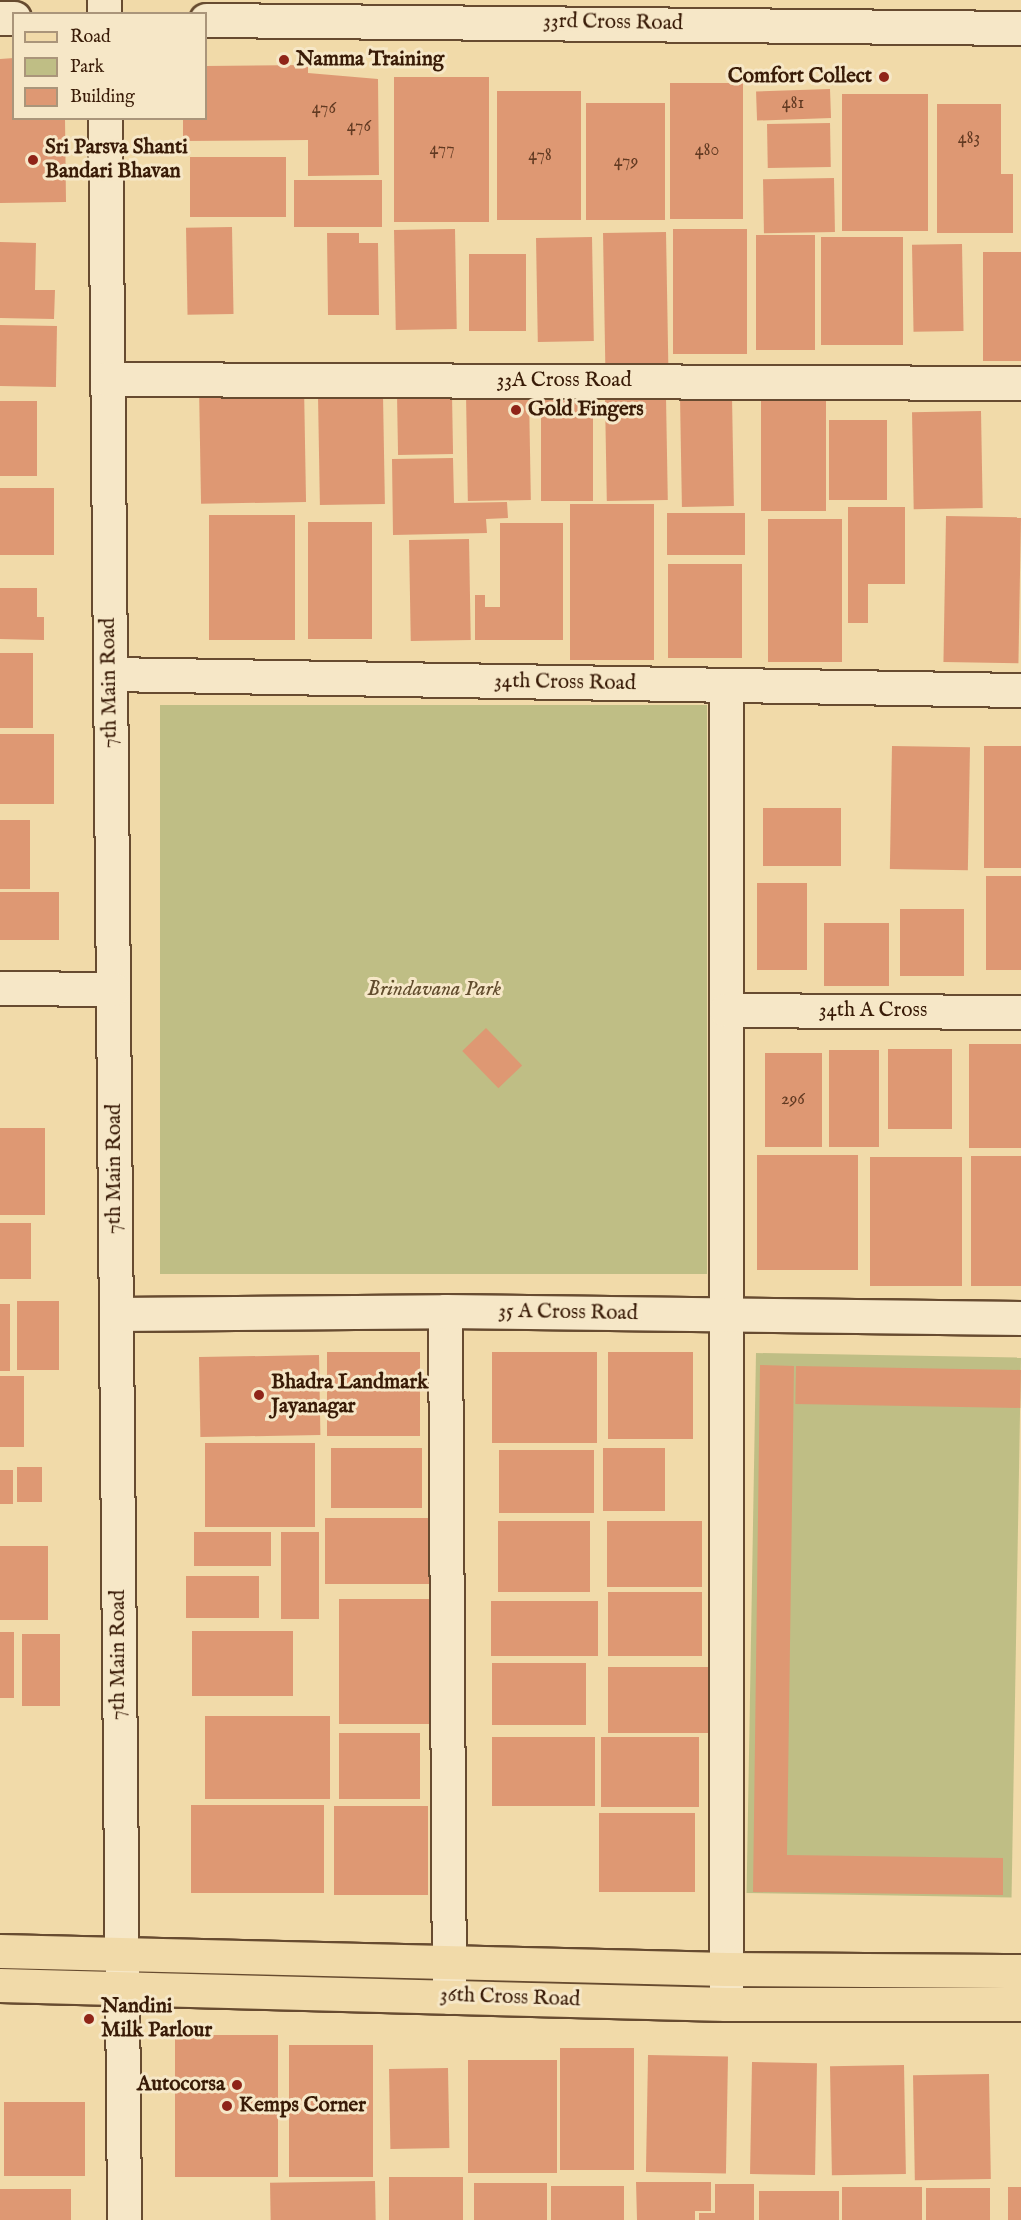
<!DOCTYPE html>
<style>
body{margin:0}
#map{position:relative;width:1021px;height:2220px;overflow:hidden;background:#f1daa9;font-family:"IM FELL English",serif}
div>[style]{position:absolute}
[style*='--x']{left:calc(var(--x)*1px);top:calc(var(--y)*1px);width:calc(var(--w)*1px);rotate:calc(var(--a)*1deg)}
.green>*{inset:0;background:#bfbe85;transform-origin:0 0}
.building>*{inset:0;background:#de9873;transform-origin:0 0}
.roads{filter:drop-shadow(2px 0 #674b30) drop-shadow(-2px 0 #674b30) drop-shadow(0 2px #674b30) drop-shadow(0 -2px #674b30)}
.minor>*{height:33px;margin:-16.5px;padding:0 16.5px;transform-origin:16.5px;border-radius:16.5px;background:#f6e7c7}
.major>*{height:33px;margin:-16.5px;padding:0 16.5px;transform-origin:16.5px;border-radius:16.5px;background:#f1daa9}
.dots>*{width:16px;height:16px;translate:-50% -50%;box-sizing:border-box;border:3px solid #f6e7c7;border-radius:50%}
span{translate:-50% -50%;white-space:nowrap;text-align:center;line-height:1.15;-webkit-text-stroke:6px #f6e7c7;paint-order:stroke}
.number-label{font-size:18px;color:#623a22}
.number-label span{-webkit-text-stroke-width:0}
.street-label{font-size:21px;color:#391b07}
.poi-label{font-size:21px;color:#391b07;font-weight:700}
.left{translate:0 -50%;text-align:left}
.right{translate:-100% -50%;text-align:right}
.park-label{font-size:21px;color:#614c2d;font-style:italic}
.legend{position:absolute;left:12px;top:12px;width:195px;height:108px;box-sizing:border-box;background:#f6e7c7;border:2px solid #aa957a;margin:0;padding:8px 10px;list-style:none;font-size:18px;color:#391b07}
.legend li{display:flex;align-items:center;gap:12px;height:30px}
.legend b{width:30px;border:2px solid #aa957a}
</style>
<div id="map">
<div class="green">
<i style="left:707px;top:705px;width:569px;height:547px;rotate:90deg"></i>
<i style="left:756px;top:1353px;width:265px;height:540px;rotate:1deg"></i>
</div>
<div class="building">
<i style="clip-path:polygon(14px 58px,14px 118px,65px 118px,66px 202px,0 203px,0 59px)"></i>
<i style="clip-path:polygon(308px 65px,308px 73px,378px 79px,379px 175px,308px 176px,308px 140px,183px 141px,183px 118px,206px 118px,206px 66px)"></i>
<i style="left:489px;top:77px;width:145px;height:95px;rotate:90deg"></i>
<i style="left:670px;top:83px;width:73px;height:136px"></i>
<i style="left:830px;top:89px;width:29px;height:74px;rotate:88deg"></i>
<i style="left:581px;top:91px;width:129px;height:84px;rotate:90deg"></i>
<i style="left:928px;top:94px;width:137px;height:86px;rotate:90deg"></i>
<i style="left:665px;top:103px;width:117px;height:79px;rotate:90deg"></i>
<i style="clip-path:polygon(937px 104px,1001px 104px,1001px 174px,1013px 174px,1013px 233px,937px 233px)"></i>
<i style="left:830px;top:123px;width:44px;height:63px;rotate:89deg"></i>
<i style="left:190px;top:157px;width:96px;height:60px"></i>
<i style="left:834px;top:178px;width:54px;height:71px;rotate:89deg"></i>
<i style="left:382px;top:180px;width:47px;height:88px;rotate:90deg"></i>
<i style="left:232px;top:227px;width:87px;height:46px;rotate:89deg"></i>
<i style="left:455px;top:229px;width:100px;height:61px;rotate:89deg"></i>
<i style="left:747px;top:229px;width:125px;height:74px;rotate:90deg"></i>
<i style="left:666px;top:232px;width:134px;height:63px;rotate:89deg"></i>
<i style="clip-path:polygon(327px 233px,359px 233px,359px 243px,378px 243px,379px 315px,328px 315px)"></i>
<i style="left:815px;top:235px;width:115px;height:59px;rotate:90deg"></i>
<i style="left:592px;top:237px;width:104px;height:56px;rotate:89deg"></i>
<i style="left:821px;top:237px;width:82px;height:108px"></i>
<i style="clip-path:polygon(0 242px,36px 243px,35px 290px,55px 290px,54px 319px,0 318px)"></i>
<i style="left:962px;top:244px;width:87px;height:50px;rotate:89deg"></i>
<i style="left:1021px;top:252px;width:109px;height:38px;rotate:90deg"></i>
<i style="left:469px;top:254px;width:57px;height:77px"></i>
<i style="left:0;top:325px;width:57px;height:61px;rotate:1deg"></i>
<i style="left:304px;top:385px;width:117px;height:105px;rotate:89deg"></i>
<i style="left:452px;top:394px;width:60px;height:55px;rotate:89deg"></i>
<i style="left:529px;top:394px;width:106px;height:63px;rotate:89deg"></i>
<i style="left:383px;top:395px;width:109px;height:65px;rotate:89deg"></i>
<i style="left:541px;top:395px;width:52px;height:106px"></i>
<i style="left:732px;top:396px;width:110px;height:52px;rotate:89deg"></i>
<i style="left:666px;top:397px;width:103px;height:61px;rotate:89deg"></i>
<i style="left:0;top:401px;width:37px;height:75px"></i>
<i style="left:761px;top:401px;width:65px;height:110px"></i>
<i style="left:981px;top:411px;width:97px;height:69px;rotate:89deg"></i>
<i style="left:829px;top:420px;width:58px;height:80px"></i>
<i style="clip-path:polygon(453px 458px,454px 503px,507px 502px,508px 518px,486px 519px,487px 533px,393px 535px,392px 459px)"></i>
<i style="left:0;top:488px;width:54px;height:67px"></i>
<i style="left:570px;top:504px;width:84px;height:156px"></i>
<i style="clip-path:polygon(848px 507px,905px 507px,905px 584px,868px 584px,868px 623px,848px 623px)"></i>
<i style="left:667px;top:513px;width:78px;height:42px"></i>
<i style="left:295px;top:515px;width:125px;height:86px;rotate:90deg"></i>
<i style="left:946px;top:516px;width:75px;height:146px;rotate:1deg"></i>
<i style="left:768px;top:519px;width:74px;height:143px"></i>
<i style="left:372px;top:522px;width:117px;height:64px;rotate:90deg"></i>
<i style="clip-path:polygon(500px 523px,563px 523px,563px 640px,475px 640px,475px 595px,485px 595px,485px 607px,500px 607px)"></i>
<i style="left:469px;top:539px;width:101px;height:60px;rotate:89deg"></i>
<i style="left:668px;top:564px;width:74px;height:94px"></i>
<i style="clip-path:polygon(0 588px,37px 588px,37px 617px,44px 617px,44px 640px,0 639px)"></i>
<i style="left:0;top:653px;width:33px;height:75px"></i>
<i style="left:0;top:734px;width:54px;height:70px"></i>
<i style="left:892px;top:746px;width:78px;height:123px;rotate:1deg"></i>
<i style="left:984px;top:746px;width:37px;height:122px"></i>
<i style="left:763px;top:808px;width:78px;height:58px"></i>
<i style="left:0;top:820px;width:30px;height:69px"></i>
<i style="left:986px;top:876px;width:35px;height:94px"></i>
<i style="left:757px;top:883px;width:50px;height:87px"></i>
<i style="left:0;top:892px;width:59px;height:48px"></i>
<i style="left:900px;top:909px;width:64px;height:67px"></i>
<i style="left:824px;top:923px;width:65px;height:63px"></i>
<i style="left:486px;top:1028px;width:52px;height:33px;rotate:46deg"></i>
<i style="left:969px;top:1044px;width:52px;height:104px"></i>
<i style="left:888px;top:1049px;width:64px;height:80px"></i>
<i style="left:829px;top:1050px;width:50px;height:97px"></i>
<i style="left:765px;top:1053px;width:57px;height:94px"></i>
<i style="left:0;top:1128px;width:45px;height:87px"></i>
<i style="left:757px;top:1155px;width:101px;height:115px"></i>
<i style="left:971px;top:1156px;width:50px;height:130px"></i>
<i style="left:870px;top:1157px;width:92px;height:129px"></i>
<i style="left:0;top:1223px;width:31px;height:56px"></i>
<i style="left:17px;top:1301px;width:42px;height:69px"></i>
<i style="left:0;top:1304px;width:10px;height:67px"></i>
<i style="left:327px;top:1352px;width:93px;height:84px"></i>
<i style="left:492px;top:1352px;width:105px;height:91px"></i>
<i style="left:608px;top:1352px;width:85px;height:87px"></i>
<i style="left:319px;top:1355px;width:80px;height:120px;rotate:89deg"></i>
<i style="clip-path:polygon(760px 1365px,794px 1366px,787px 1855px,1003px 1858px,1003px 1895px,753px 1892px)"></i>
<i style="left:796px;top:1366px;width:225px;height:38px;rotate:1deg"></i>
<i style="left:0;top:1376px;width:24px;height:71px"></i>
<i style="left:205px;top:1443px;width:110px;height:84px"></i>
<i style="left:331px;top:1448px;width:91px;height:60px"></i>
<i style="left:603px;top:1448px;width:62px;height:63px"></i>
<i style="left:499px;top:1450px;width:95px;height:63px"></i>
<i style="left:17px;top:1467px;width:25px;height:35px"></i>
<i style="left:0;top:1470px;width:13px;height:34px"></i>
<i style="left:325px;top:1518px;width:106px;height:66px"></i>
<i style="left:498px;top:1521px;width:92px;height:71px"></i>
<i style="left:607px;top:1521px;width:95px;height:66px"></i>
<i style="left:194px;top:1532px;width:77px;height:34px"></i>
<i style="left:281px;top:1532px;width:38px;height:87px"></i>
<i style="left:0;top:1546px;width:48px;height:74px"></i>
<i style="left:186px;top:1576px;width:73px;height:42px"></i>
<i style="left:608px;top:1592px;width:94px;height:64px"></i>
<i style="left:339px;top:1599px;width:94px;height:125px"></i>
<i style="left:491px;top:1601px;width:107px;height:55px"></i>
<i style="left:192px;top:1631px;width:101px;height:65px"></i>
<i style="left:0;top:1632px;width:14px;height:66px"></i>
<i style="left:22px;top:1634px;width:38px;height:72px"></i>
<i style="left:492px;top:1663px;width:94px;height:62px"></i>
<i style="left:608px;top:1667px;width:103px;height:66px"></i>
<i style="left:205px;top:1716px;width:125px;height:83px"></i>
<i style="left:339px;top:1733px;width:81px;height:66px"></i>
<i style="left:492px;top:1737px;width:103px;height:69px"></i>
<i style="left:601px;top:1737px;width:98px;height:70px"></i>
<i style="left:191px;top:1805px;width:133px;height:88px"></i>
<i style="left:334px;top:1806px;width:94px;height:89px"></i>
<i style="left:599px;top:1813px;width:96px;height:79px"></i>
<i style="left:175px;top:2035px;width:103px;height:142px"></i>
<i style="left:289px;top:2045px;width:84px;height:132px"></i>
<i style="left:634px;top:2048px;width:122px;height:74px;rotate:90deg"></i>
<i style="left:648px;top:2055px;width:80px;height:117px;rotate:1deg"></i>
<i style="left:557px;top:2060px;width:113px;height:89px;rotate:90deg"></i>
<i style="left:752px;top:2062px;width:65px;height:112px;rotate:1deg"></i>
<i style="left:904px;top:2065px;width:109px;height:74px;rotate:89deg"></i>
<i style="left:448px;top:2068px;width:80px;height:59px;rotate:89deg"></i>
<i style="left:989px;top:2074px;width:105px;height:76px;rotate:89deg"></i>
<i style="left:4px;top:2102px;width:81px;height:74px"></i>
<i style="left:389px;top:2177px;width:74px;height:43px"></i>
<i style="left:375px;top:2181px;width:39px;height:105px;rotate:89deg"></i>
<i style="clip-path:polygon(636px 2182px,711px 2182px,711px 2211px,695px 2211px,695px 2220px,637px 2220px)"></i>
<i style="left:474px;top:2183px;width:73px;height:37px"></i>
<i style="clip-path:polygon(715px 2184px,754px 2184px,754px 2220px,699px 2220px,699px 2213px,715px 2213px)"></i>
<i style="left:624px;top:2186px;width:34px;height:73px;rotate:90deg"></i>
<i style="left:922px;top:2187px;width:33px;height:80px;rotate:90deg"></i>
<i style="left:1008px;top:2187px;width:13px;height:33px"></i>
<i style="left:926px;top:2188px;width:64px;height:32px"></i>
<i style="left:0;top:2189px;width:71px;height:31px"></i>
<i style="left:759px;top:2191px;width:80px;height:29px"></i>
</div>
<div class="roads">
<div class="minor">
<i style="--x:104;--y:0;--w:14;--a:90"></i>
<i style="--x:0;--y:18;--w:14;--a:0"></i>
<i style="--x:206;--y:20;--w:815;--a:0.56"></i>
<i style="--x:105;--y:118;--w:2102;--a:89.48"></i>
<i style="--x:107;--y:379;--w:914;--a:0.25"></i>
<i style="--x:110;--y:674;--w:911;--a:1.01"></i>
<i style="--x:726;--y:685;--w:1319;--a:90"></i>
<i style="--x:0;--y:988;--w:113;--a:0.5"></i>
<i style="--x:726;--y:1010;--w:295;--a:0.4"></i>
<i style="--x:445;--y:1311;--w:686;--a:89.67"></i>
<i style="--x:116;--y:1314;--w:329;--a:-0.5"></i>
<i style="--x:445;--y:1311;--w:576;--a:0.7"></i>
</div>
<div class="major">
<i style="--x:0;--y:1951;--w:726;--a:1.42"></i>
<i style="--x:726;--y:1969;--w:295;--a:0.4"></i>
<i style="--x:0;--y:1985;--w:726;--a:1.5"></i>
<i style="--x:726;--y:2004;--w:295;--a:0"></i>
</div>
</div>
<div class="dots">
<i style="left:284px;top:60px;background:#8f2418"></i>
<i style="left:884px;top:77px;background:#8f2418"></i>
<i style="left:33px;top:160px;background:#8f2418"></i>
<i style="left:516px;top:410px;background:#8f2418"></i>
<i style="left:259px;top:1395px;background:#8f2418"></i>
<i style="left:89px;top:2019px;background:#8f2418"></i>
<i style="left:237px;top:2085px;background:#8f2418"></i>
<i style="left:227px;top:2106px;background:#8f2418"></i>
</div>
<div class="number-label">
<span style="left:793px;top:104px">481</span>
<span style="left:324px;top:109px">476</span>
<span style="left:359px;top:127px">476</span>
<span style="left:969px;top:139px">483</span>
<span style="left:442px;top:150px">477</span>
<span style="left:707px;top:151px">480</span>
<span style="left:540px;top:156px">478</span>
<span style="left:626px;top:162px">479</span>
<span style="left:793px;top:1100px">296</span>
</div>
<div class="street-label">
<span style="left:613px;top:23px;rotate:1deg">33rd Cross Road</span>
<span style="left:564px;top:381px">33A Cross Road</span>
<span style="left:110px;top:683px;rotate:-91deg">7th Main Road</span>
<span style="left:565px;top:683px;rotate:1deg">34th Cross Road</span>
<span style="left:873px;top:1011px">34th A Cross</span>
<span style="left:115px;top:1169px;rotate:-90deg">7th Main Road</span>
<span style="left:568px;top:1313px;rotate:1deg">35 A Cross Road</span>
<span style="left:119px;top:1655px;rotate:-90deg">7th Main Road</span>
<span style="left:510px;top:1998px;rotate:2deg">36th Cross Road</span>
</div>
<div class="poi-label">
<span class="left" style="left:296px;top:60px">Namma Training</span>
<span class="right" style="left:872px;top:77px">Comfort Collect</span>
<span class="left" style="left:45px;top:160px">Sri Parsva Shanti<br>Bandari Bhavan</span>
<span class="left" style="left:528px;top:410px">Gold Fingers</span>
<span class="left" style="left:271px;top:1395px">Bhadra Landmark<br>Jayanagar</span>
<span class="left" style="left:101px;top:2019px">Nandini<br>Milk Parlour</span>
<span class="right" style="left:225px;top:2085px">Autocorsa</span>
<span class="left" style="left:239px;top:2106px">Kemps Corner</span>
</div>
<div class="park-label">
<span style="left:434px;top:990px">Brindavana Park</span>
</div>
<ul class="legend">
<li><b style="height:8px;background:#f1daa9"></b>Road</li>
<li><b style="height:16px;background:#bfbe85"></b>Park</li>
<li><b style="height:16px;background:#de9873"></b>Building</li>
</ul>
</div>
